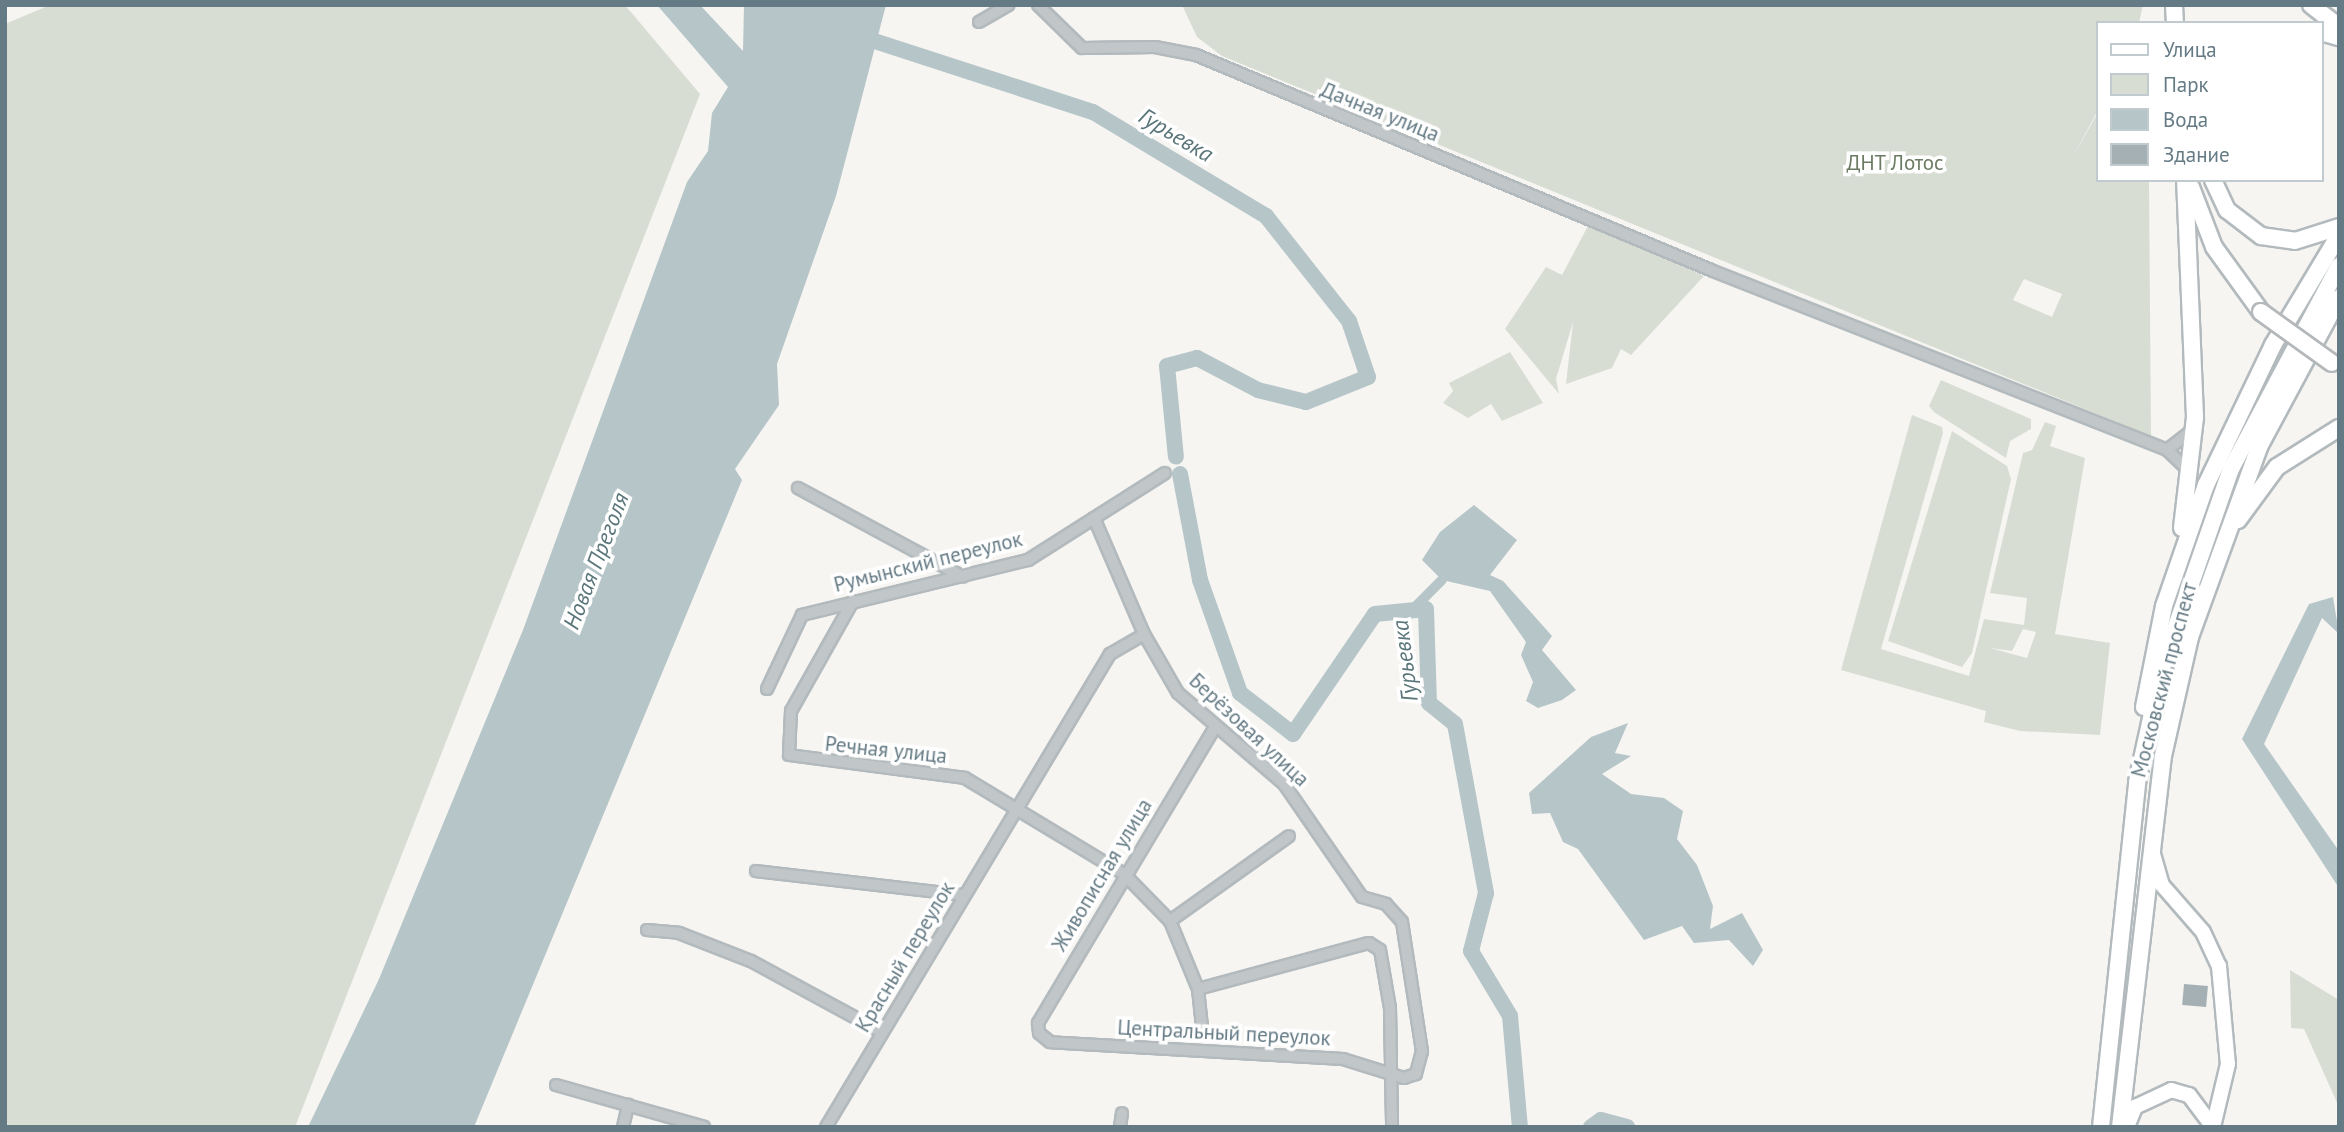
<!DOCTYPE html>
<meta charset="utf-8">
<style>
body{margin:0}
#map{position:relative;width:2344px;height:1132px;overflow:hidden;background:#f6f5f2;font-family:"PT Sans",sans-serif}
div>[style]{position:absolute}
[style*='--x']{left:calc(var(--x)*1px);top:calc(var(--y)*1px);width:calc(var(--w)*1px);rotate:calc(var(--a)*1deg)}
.green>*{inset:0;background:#d8ddd3}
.water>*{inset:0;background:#b6c5c8}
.canal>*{height:10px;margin:-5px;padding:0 5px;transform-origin:5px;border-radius:5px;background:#b6c5c8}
.river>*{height:16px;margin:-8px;padding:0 8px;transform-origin:8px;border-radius:8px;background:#b6c5c8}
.building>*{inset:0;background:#a5b0b4;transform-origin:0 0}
.roads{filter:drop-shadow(2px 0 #b3babd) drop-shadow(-2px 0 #b3babd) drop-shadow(0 2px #b3babd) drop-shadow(0 -2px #b3babd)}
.minor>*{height:10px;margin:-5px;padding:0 5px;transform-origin:5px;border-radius:5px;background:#c1c6c8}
.secondary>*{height:14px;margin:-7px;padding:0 7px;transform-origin:7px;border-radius:7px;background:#fff}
.trunk>*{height:16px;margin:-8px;padding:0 8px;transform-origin:8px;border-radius:8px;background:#fff}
.bridges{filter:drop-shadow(2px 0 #b4b8bb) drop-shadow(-2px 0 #b4b8bb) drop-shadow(0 2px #b4b8bb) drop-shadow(0 -2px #b4b8bb)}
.trunk-bridge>*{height:16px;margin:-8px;padding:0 8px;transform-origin:8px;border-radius:8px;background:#fff}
span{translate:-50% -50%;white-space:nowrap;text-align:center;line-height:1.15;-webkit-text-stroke:7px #fff;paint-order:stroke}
.street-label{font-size:21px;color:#647a84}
.park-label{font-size:21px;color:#6b7b63}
.water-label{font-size:23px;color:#5a767a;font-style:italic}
.frame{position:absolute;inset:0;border:7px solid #647a84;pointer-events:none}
.legend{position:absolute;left:2096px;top:21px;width:228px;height:161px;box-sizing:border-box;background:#fff;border:2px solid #c1cace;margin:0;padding:9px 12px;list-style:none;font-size:21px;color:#647a84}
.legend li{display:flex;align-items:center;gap:14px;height:35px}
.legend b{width:35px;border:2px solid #c1cace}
</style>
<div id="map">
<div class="green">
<i style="clip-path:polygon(50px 5px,625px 5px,700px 94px,295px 1127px,5px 1127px,5px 24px)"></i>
<i style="clip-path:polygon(evenodd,1182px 5px,2143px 5px,2139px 23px,2097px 23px,2097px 112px,2071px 160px,2097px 114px,2097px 180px,2149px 180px,2151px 436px,1222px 56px,1197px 37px,1182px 5px,2024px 279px,2062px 294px,2052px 317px,2013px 300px,2024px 279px)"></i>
<i style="clip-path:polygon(1589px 224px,1704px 276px,1631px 355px,1621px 349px,1612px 368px,1566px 384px,1573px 322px,1556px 379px,1559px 394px,1505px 329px,1546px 267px,1562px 275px)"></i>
<i style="clip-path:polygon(1510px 352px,1543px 403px,1502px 421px,1491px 404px,1468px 418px,1443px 403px,1453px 391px,1449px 383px)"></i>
<i style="clip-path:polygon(1941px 380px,2031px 419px,2031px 429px,2010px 441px,2006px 458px,1934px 412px,1929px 406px)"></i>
<i style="clip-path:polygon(evenodd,1912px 415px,1942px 427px,1943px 433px,1881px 649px,1969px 676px,1984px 619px,2024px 625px,2027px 598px,1990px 593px,2023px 453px,2032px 450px,2045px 422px,2056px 426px,2050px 446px,2085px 458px,2055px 634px,2110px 643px,2100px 735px,2020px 731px,1984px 722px,1986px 711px,1841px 670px,1912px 415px,2023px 629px,2036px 632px,2027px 658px,1990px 648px,2012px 651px,2023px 629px)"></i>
<i style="clip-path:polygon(1952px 431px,2007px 466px,2011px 479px,1972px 653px,1962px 667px,1888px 641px)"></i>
<i style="clip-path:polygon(2290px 970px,2339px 1000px,2339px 1107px,2304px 1029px,2291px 1028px)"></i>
</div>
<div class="water">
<i style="clip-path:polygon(657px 5px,700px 5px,743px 51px,744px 5px,886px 5px,836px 196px,777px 364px,779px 405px,735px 469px,742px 480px,474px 1127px,308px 1127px,379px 979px,523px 630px,687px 182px,708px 151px,712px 113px,728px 87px)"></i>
<i style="clip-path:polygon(1474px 505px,1517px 540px,1490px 575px,1503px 581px,1552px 636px,1542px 650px,1576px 690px,1562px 700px,1538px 708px,1526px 701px,1533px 682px,1521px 655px,1526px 642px,1490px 591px,1442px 580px,1422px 560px,1440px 532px)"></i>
<i style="clip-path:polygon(2333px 597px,2339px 634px,2322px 618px,2264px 744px,2339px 851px,2339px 888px,2242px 739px,2309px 604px)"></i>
<i style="clip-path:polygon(1628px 723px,1615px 753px,1631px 756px,1602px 774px,1631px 794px,1664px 798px,1683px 811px,1677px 839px,1697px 865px,1713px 906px,1710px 929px,1742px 913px,1763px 950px,1753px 966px,1729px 940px,1694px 943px,1682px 926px,1644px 940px,1578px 849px,1563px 842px,1550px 813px,1532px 814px,1529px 793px,1591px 737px)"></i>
</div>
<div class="canal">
<i style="--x:1412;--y:610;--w:42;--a:-45"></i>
</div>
<div class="river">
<i style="--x:859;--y:36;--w:246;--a:18"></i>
<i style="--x:1093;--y:112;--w:202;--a:31"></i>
<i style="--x:1266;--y:216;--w:134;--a:51.7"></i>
<i style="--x:1349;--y:321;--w:59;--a:71.3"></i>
<i style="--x:1368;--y:377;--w:67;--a:158"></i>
<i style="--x:1306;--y:402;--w:49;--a:-166"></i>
<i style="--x:1258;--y:390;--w:69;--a:-152.3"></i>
<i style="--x:1197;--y:358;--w:31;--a:165"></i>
<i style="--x:1167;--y:366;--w:91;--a:84.4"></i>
<i style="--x:1180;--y:474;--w:108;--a:79.3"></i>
<i style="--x:1200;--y:580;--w:120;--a:70.5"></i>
<i style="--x:1240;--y:693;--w:67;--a:37.7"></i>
<i style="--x:1293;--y:734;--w:145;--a:-55.7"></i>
<i style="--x:1375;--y:614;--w:51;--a:-5.6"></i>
<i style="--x:1426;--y:609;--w:94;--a:88.2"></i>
<i style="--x:1429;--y:703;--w:33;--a:39"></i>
<i style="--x:1455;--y:724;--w:172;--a:79.6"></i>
<i style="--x:1486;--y:893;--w:60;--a:104.5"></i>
<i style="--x:1471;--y:951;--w:76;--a:59"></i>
<i style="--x:1510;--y:1016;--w:111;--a:84.9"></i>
<i style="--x:1591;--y:1127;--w:12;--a:-35"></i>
<i style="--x:1601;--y:1120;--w:27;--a:15"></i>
</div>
<div class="building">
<i style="left:2184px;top:984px;width:24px;height:21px;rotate:5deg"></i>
</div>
<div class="roads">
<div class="minor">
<i style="--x:1038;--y:5;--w:62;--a:44.3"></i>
<i style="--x:1082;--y:48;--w:73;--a:-0.8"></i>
<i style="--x:1155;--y:47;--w:42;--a:11"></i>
<i style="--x:1196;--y:55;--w:560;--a:22.67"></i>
<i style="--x:1713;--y:271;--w:488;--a:21.5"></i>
<i style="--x:979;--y:22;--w:34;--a:-30"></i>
<i style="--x:2187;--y:469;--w:28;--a:-136"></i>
<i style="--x:2167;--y:450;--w:31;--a:-38"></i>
<i style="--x:798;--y:488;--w:187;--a:28.3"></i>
<i style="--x:1094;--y:518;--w:126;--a:66.7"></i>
<i style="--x:1144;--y:634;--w:68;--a:60"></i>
<i style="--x:1178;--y:693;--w:140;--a:40.6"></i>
<i style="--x:1284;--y:784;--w:137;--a:55.4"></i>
<i style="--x:1362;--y:897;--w:25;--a:16"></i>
<i style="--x:1386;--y:904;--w:24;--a:48"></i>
<i style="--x:1402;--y:922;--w:131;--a:81.2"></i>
<i style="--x:1422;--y:1051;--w:24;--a:105"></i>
<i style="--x:1416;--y:1074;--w:13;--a:162"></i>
<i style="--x:1404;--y:1078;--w:64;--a:-162.7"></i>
<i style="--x:1343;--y:1059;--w:293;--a:-176.7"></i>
<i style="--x:1050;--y:1042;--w:14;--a:-141"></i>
<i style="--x:1039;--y:1033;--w:10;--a:-96"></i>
<i style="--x:1038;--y:1023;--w:345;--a:-59.1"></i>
<i style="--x:853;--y:601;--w:126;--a:119.4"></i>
<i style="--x:791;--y:711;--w:44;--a:92.6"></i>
<i style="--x:789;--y:755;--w:177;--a:7.4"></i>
<i style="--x:965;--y:778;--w:186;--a:31.1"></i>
<i style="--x:1124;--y:874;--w:66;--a:45.6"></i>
<i style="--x:1170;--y:921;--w:74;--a:67.6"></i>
<i style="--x:1198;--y:989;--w:37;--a:84"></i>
<i style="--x:767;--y:689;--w:82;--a:-64.7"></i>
<i style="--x:802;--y:615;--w:233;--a:-13.7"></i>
<i style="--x:1028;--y:560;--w:162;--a:-32.4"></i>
<i style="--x:756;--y:871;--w:209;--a:6.6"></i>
<i style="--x:1170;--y:921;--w:146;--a:-35.5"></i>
<i style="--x:647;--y:930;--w:32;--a:5"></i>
<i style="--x:679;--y:933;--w:77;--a:21.3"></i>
<i style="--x:751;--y:961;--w:149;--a:28.5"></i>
<i style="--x:1198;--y:989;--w:177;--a:-15.1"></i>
<i style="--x:1369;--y:943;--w:13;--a:32"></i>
<i style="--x:1380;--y:950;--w:59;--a:80.2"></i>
<i style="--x:1390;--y:1008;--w:119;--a:89"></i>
<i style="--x:556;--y:1085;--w:154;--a:15.8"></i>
<i style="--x:623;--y:1127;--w:23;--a:-77"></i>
<i style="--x:826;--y:1127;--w:552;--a:-59.02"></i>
<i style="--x:1110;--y:654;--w:39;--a:-30"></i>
<i style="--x:1120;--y:1127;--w:14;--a:-82"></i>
</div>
<div class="secondary">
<i style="--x:2153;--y:854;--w:32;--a:74"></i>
<i style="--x:2162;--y:885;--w:62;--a:48.9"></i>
<i style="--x:2203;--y:932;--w:38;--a:65"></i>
<i style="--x:2219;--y:966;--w:98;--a:84.8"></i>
<i style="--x:2228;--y:1064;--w:65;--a:103.4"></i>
<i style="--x:2127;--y:1127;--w:22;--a:-68"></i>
<i style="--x:2135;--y:1107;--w:40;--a:-25"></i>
<i style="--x:2171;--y:1090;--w:19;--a:16"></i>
<i style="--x:2189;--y:1095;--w:40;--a:53"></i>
</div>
<div class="trunk">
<i style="--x:2174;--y:5;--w:18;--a:87"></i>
<i style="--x:2311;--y:5;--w:36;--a:38"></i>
<i style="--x:2321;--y:32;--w:19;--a:16"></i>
<i style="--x:2213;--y:180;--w:33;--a:65"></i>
<i style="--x:2227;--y:210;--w:43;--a:37.4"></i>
<i style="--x:2261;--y:236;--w:34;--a:8"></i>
<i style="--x:2295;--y:241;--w:46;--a:-17.7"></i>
<i style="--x:2191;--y:187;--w:64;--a:69"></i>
<i style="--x:2214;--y:247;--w:80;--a:54.1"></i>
<i style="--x:2238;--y:520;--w:66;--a:-53.7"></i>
<i style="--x:2277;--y:467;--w:73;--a:-32.2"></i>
<i style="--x:2182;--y:528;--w:112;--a:-83.3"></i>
<i style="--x:2195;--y:417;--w:237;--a:-92.4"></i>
<i style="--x:2144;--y:707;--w:103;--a:-78.8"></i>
<i style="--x:2164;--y:606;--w:128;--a:-70.9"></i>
<i style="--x:2206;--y:485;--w:155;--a:-64.4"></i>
<i style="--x:2273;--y:345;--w:128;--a:-59"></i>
<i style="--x:2101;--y:1127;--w:347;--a:-84"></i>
<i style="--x:2137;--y:782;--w:121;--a:-77.6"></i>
<i style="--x:2163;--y:664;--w:207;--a:-70.8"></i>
<i style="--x:2231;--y:469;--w:230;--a:-62"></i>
<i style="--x:2120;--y:1127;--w:373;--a:-83.4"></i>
<i style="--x:2163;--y:756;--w:122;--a:-77.2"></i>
<i style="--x:2190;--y:637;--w:202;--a:-70"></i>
<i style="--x:2259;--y:447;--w:169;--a:-61.8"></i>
</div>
</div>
<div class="bridges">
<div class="trunk-bridge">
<i style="--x:2261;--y:312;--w:87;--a:35.7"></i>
</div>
</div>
<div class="street-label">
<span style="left:1380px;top:112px;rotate:22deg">Дачная улица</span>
<span style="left:928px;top:562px;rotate:-14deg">Румынский переулок</span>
<span style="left:2164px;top:680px;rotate:-75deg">Московский проспект</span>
<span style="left:1249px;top:730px;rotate:43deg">Берёзовая улица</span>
<span style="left:886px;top:750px;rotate:6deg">Речная улица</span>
<span style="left:1102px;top:875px;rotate:-59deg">Живописная улица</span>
<span style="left:905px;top:957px;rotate:-59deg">Красный переулок</span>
<span style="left:1224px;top:1033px;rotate:3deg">Центральный переулок</span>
</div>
<div class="park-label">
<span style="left:1895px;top:163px">ДНТ Лотос</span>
</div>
<div class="water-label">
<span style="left:1176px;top:135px;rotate:31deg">Гурьевка</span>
<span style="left:596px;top:561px;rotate:-69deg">Новая Преголя</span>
<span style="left:1405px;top:661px;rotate:-97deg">Гурьевка</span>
</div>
<div class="frame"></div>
<ul class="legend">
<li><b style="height:9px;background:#fff"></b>Улица</li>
<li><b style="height:19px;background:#d8ddd3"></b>Парк</li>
<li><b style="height:19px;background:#b6c5c8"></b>Вода</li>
<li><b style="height:19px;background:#a5b0b4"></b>Здание</li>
</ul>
</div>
